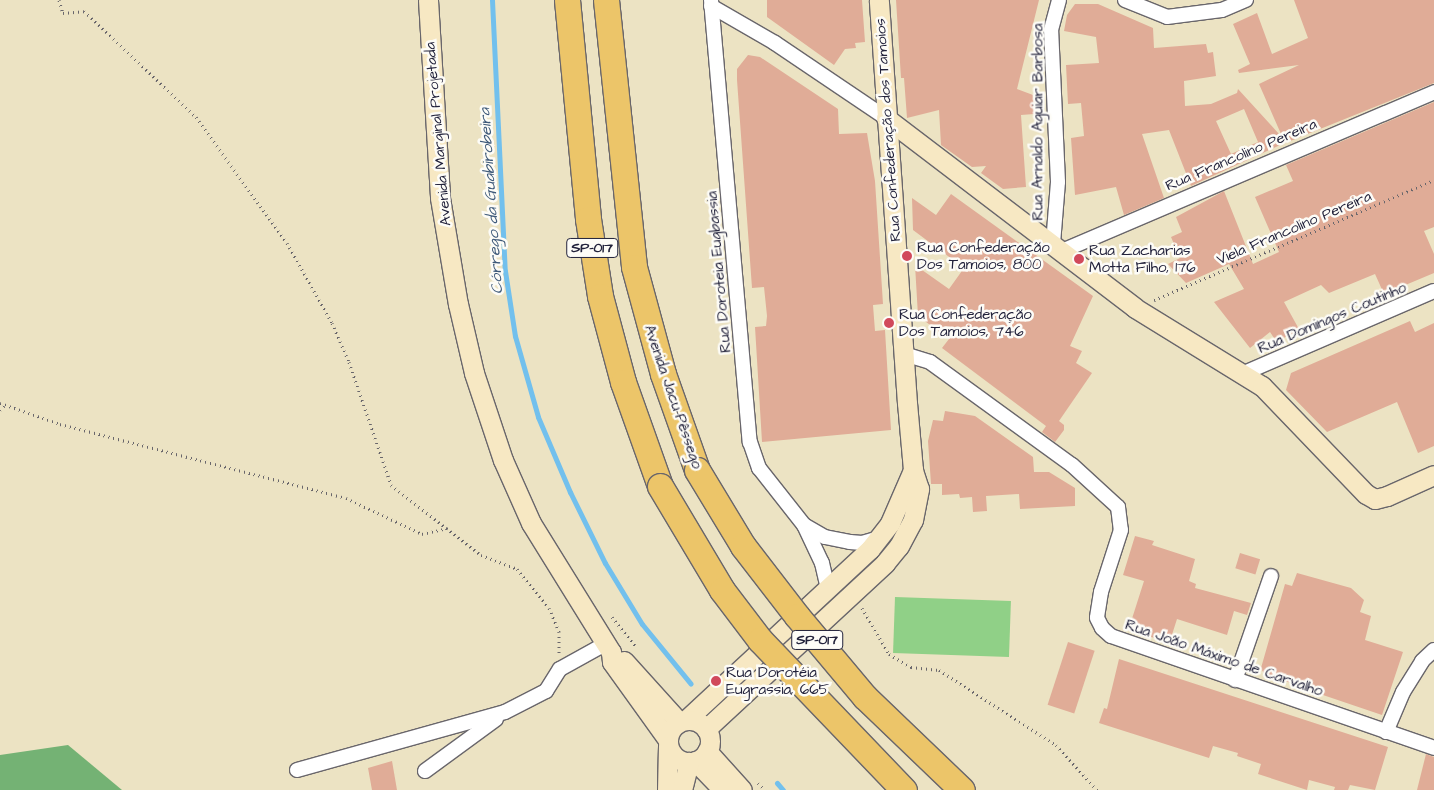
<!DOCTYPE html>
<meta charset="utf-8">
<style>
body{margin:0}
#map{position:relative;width:1434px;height:790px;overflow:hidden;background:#ece3c3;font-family:"Architects Daughter",sans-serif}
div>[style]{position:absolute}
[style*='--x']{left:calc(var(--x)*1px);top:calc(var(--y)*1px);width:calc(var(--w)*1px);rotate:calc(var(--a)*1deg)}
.green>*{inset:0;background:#90d087;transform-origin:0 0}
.forest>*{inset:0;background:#74b274}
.stream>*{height:5px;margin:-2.5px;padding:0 2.5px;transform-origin:2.5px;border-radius:2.5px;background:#72c0ed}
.building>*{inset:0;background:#e0ac97;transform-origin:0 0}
.path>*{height:3px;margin-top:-1.5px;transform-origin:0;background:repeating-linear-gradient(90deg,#69666b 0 1px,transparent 0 5px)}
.roads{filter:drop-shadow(1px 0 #69666b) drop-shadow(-1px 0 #69666b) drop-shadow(0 1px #69666b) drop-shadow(0 -1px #69666b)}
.street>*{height:14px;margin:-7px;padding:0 7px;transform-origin:7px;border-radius:7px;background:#fff}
.secondary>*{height:19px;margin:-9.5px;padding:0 9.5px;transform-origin:9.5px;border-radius:9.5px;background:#f7e8c3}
.secondary>.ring{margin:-9.5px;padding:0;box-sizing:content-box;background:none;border:19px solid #f7e8c3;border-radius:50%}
.highway>*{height:25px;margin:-12.5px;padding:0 12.5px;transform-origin:12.5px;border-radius:12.5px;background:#ecc569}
.bridges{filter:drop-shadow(1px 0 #69666b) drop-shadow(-1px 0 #69666b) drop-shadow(0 1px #69666b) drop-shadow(0 -1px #69666b)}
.highway-bridge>*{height:25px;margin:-12.5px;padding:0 12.5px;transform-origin:12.5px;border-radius:12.5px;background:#ecc569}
.dots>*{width:14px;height:14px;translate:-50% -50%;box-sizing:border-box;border:2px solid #fdfcf7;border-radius:50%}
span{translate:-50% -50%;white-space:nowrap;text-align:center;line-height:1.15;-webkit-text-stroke:5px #fdfcf7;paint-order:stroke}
.shield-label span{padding:1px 4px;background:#fdfcf7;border:1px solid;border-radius:4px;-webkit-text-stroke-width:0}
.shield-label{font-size:14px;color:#22223b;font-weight:700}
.street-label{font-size:15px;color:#22223b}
.poi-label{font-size:15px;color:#22223b}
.left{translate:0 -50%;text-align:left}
.water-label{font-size:16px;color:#3e5979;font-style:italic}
</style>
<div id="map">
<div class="green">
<i style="left:895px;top:597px;width:116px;height:56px;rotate:2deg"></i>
</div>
<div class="forest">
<i style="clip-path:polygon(68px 745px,122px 790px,0 790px,0 755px)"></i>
</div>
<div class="stream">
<i style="--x:492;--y:0;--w:271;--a:87.3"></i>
<i style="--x:505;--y:271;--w:66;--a:81.3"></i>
<i style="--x:515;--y:336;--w:84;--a:74.1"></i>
<i style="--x:538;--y:417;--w:82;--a:66.9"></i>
<i style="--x:570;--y:492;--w:79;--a:63.8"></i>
<i style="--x:605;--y:563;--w:71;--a:58.8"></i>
<i style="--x:642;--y:624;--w:77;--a:50.8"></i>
<i style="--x:777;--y:783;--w:9;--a:49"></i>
</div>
<div class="building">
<i style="clip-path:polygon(767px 0,862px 0,865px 42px,855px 43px,856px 48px,845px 49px,834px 65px,767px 17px)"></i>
<i style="clip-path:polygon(896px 0,1039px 0,1017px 89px,1033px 95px,1034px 114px,1021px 115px,1026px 187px,1003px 189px,981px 173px,986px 166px,972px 167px,941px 145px,939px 110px,907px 118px,904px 78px,901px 78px)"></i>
<i style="clip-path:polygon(evenodd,1294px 0,1434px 0,1434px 83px,1278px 146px,1191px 186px,1169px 130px,1142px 134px,1164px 198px,1124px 215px,1116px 187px,1075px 195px,1071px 138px,1084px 136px,1081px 103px,1068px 104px,1066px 65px,1099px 63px,1096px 37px,1064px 31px,1067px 15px,1075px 4px,1098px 4px,1153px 28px,1154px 48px,1206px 44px,1208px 53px,1213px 52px,1216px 76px,1184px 81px,1185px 106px,1211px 104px,1237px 93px,1238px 89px,1279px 134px,1281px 134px,1259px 84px,1299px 65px,1239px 73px,1238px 70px,1250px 64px,1233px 24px,1257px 13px,1272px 54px,1308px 38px,1294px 0,1244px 109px,1258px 142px,1231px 154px,1216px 121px,1244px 109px)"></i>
<i style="clip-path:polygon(748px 55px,760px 57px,838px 109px,839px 134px,867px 133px,875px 181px,883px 304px,873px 305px,875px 331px,885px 330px,891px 430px,762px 442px,755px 327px,766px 326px,767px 316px,764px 287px,752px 288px,737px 80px,737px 69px)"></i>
<i style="clip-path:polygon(1434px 102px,1434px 227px,1424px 231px,1434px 254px,1434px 273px,1384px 294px,1375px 274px,1329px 293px,1321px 285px,1284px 302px,1300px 331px,1276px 341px,1270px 332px,1250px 348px,1214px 302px,1244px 289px,1229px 264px,1186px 283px,1168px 264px,1180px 258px,1171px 237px,1182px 232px,1176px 217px,1224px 191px,1253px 264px,1279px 252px,1255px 197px,1293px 181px,1286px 165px)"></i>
<i style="clip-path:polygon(951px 194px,1093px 296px,1070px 346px,1082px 351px,1076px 363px,1092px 373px,1059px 421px,1064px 425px,1064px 430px,1055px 442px,1042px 432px,1046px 426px,942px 348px,949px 339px,918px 316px,915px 265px,949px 289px,964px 268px,913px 230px,912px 198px,936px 215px)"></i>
<i style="clip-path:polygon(1410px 321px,1415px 332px,1434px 323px,1434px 446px,1418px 453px,1397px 402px,1327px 432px,1286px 390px,1291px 373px)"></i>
<i style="clip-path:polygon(945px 411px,975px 416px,1033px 457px,1034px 472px,1049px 472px,1075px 488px,1075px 506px,1020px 509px,1019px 494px,986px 496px,987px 511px,973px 512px,972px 497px,960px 498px,959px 494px,942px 495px,942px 484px,931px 484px,928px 441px,933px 420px,943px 421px)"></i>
<i style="clip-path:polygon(1135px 536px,1154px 541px,1152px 545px,1195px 559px,1189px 581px,1196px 584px,1195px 588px,1251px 603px,1247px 615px,1234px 611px,1227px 635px,1177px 619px,1169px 644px,1129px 628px,1144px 581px,1123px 575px)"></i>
<i style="left:1240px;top:553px;width:21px;height:16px;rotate:17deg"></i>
<i style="clip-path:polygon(1297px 573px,1351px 588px,1364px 600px,1360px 612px,1371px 616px,1365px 640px,1403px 652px,1382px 715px,1320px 694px,1321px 691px,1265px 676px,1261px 668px,1285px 584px,1292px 586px)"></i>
<i style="left:1068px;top:642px;width:28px;height:66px;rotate:18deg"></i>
<i style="clip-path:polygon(1119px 659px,1388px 747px,1375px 790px,1350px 785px,1348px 790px,1334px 790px,1335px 787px,1309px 780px,1307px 790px,1258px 774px,1261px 764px,1237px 756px,1238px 753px,1213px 746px,1209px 758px,1099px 723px,1104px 708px,1107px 709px)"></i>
<i style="clip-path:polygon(1426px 754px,1434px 757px,1434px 790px,1417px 790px)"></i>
<i style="clip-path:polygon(392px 761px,397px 790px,372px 790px,368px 768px)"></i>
</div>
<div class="path">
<i style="--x:59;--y:0;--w:14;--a:73"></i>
<i style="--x:63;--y:13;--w:21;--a:-5"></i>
<i style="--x:84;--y:11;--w:154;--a:43.4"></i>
<i style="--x:196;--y:117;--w:155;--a:54.2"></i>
<i style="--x:287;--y:243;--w:92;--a:60.6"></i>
<i style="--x:332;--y:323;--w:43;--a:66.4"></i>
<i style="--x:349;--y:362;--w:130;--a:71.1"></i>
<i style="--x:391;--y:485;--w:114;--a:37.9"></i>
<i style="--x:481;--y:555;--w:39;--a:21"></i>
<i style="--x:517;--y:569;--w:50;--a:50.6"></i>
<i style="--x:549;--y:608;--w:26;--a:67"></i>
<i style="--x:559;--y:632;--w:22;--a:90"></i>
<i style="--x:1154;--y:300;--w:305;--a:-23.2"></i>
<i style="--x:0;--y:403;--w:64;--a:19.3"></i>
<i style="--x:60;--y:424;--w:295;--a:14.5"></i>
<i style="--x:346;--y:498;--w:84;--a:25.3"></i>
<i style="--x:422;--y:534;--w:26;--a:-13"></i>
<i style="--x:0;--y:410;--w:7;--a:-45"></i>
<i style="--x:862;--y:608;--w:53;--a:59.6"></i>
<i style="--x:889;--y:654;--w:26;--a:31"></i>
<i style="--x:911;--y:667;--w:28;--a:6"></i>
<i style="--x:939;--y:670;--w:139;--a:32.7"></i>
<i style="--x:1056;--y:745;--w:61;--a:47.7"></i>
<i style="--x:612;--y:617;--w:38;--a:51"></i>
<i style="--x:758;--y:783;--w:10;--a:45"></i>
</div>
<div class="roads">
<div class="street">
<i style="--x:711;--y:0;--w:444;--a:85"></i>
<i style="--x:750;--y:442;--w:28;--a:71"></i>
<i style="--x:759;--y:468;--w:73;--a:51.7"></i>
<i style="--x:804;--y:525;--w:42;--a:64.7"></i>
<i style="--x:822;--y:563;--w:28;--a:77"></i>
<i style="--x:1125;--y:0;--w:45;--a:22"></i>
<i style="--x:1167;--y:17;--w:55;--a:-7.3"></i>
<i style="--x:1222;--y:10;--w:26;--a:-23"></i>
<i style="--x:711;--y:6;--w:74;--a:30"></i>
<i style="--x:775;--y:43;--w:134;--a:34"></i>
<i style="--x:1053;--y:244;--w:62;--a:-85.4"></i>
<i style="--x:1058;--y:182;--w:152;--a:-92.6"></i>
<i style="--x:1051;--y:30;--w:31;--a:-75"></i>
<i style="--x:1062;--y:251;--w:405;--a:-23.1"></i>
<i style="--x:904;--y:354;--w:27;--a:17"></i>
<i style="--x:930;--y:362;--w:175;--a:36"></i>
<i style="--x:1072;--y:465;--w:62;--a:42.4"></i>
<i style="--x:1118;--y:507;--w:23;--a:83"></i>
<i style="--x:1121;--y:530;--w:65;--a:107.9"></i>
<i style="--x:1101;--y:592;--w:26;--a:99"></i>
<i style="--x:1097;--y:618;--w:11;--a:63"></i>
<i style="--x:1102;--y:628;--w:12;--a:42"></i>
<i style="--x:1111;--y:636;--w:342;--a:19.1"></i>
<i style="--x:1242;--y:374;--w:209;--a:-23.4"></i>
<i style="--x:804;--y:525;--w:24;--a:30"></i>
<i style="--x:825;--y:537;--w:25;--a:11"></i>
<i style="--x:850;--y:542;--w:12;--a:5"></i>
<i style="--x:862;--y:543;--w:18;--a:-16"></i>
<i style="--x:1235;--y:680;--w:110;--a:-70.9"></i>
<i style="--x:1386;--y:732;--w:43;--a:-67"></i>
<i style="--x:1403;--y:692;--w:36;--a:-58"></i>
<i style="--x:1422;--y:661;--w:16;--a:-43"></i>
<i style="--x:297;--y:770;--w:216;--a:-15.6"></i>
<i style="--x:505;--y:712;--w:46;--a:-27.1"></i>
<i style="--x:546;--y:691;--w:26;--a:-58"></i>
<i style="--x:560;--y:669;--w:51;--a:-29.1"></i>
<i style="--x:425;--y:771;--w:88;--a:-36.2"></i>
</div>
<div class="secondary">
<i style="--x:428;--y:0;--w:198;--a:86.5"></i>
<i style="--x:440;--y:198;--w:108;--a:80.4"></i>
<i style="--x:458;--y:304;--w:71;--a:76.9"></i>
<i style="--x:474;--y:373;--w:92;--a:71.6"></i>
<i style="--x:503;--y:460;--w:69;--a:66"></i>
<i style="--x:531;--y:523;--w:152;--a:58.2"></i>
<i style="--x:611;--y:652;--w:10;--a:84"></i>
<i style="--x:612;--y:662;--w:96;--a:54.3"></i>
<i style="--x:886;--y:118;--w:313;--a:37.3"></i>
<i style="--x:1135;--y:308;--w:149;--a:31.6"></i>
<i style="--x:1262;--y:386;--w:150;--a:46.1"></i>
<i style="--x:1366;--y:494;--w:10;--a:29"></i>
<i style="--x:1375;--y:499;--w:12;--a:-14"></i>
<i style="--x:1387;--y:496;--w:51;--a:-24.1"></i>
<i style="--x:624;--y:661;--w:82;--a:48"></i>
<i style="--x:686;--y:720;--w:251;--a:-42.9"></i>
<i style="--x:870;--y:549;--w:33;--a:-52"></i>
<i style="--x:890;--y:523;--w:58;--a:-66.5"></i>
<i class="ring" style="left:668px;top:720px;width:23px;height:23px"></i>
<i style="--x:706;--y:729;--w:244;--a:-42.8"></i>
<i style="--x:885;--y:563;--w:22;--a:-51"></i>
<i style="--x:899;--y:546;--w:30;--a:-62"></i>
<i style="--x:913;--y:520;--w:32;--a:-79"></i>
<i style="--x:919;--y:489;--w:20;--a:-108"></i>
<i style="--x:913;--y:470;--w:67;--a:-95.1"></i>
<i style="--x:907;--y:403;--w:404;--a:-94"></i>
<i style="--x:707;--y:751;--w:52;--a:48.1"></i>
<i style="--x:695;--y:761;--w:40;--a:46"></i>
<i style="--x:667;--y:790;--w:44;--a:-88.7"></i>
<i style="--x:682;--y:790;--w:29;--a:-76"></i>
</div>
<div class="highway">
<i style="--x:567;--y:0;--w:220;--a:84.5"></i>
<i style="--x:588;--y:219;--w:78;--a:81.1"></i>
<i style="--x:600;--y:296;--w:89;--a:75"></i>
<i style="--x:623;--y:382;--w:110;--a:70.4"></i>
<i style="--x:606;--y:0;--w:268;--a:84"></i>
<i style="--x:634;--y:267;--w:111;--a:74.8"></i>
<i style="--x:663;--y:374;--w:102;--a:70.5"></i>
</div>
</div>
<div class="bridges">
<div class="highway-bridge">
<i style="--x:697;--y:470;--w:89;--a:58.8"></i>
<i style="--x:743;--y:546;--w:88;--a:52.4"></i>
<i style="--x:797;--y:616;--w:106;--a:50"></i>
<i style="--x:865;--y:697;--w:134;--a:43.8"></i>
<i style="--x:660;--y:486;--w:121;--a:59.2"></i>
<i style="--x:722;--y:590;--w:63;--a:52.8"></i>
<i style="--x:760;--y:640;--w:208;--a:46.2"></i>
</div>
</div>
<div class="dots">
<i style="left:907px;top:256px;background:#d1495b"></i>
<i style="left:1079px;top:259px;background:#d1495b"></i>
<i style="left:889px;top:323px;background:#d1495b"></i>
<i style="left:716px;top:681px;background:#d1495b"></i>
</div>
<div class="shield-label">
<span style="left:592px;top:248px">SP-017</span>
<span style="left:817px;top:640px">SP-017</span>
</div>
<div class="street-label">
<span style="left:1038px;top:122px;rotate:-90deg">Rua Arnaldo Aguiar Barbosa</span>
<span style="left:888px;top:130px;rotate:-94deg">Rua Confederação dos Tamoios</span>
<span style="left:438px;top:134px;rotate:-95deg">Avenida Marginal Projetada</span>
<span style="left:1241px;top:155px;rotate:-23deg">Rua Francolino Pereira</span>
<span style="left:1294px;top:228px;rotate:-23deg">Viela Francolino Pereira</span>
<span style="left:719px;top:272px;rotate:-95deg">Rua Doroteia Eugbassia</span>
<span style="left:1332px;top:318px;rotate:-23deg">Rua Domingos Coutinho</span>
<span style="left:673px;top:397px;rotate:71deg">Avenida Jacu-Pêssego</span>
<span style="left:1224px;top:658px;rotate:19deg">Rua João Máximo de Carvalho</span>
</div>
<div class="poi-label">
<span class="left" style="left:917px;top:256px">Rua Confederação<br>Dos Tamoios, 800</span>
<span class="left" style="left:1089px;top:259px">Rua Zacharias<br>Motta Filho, 176</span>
<span class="left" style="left:899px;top:323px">Rua Confederação<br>Dos Tamoios, 746</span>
<span class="left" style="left:726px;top:681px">Rua Dorotéia<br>Eugrassia, 665</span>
</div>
<div class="water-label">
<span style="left:491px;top:201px;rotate:-94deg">Córrego da Guabirobeira</span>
</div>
</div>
